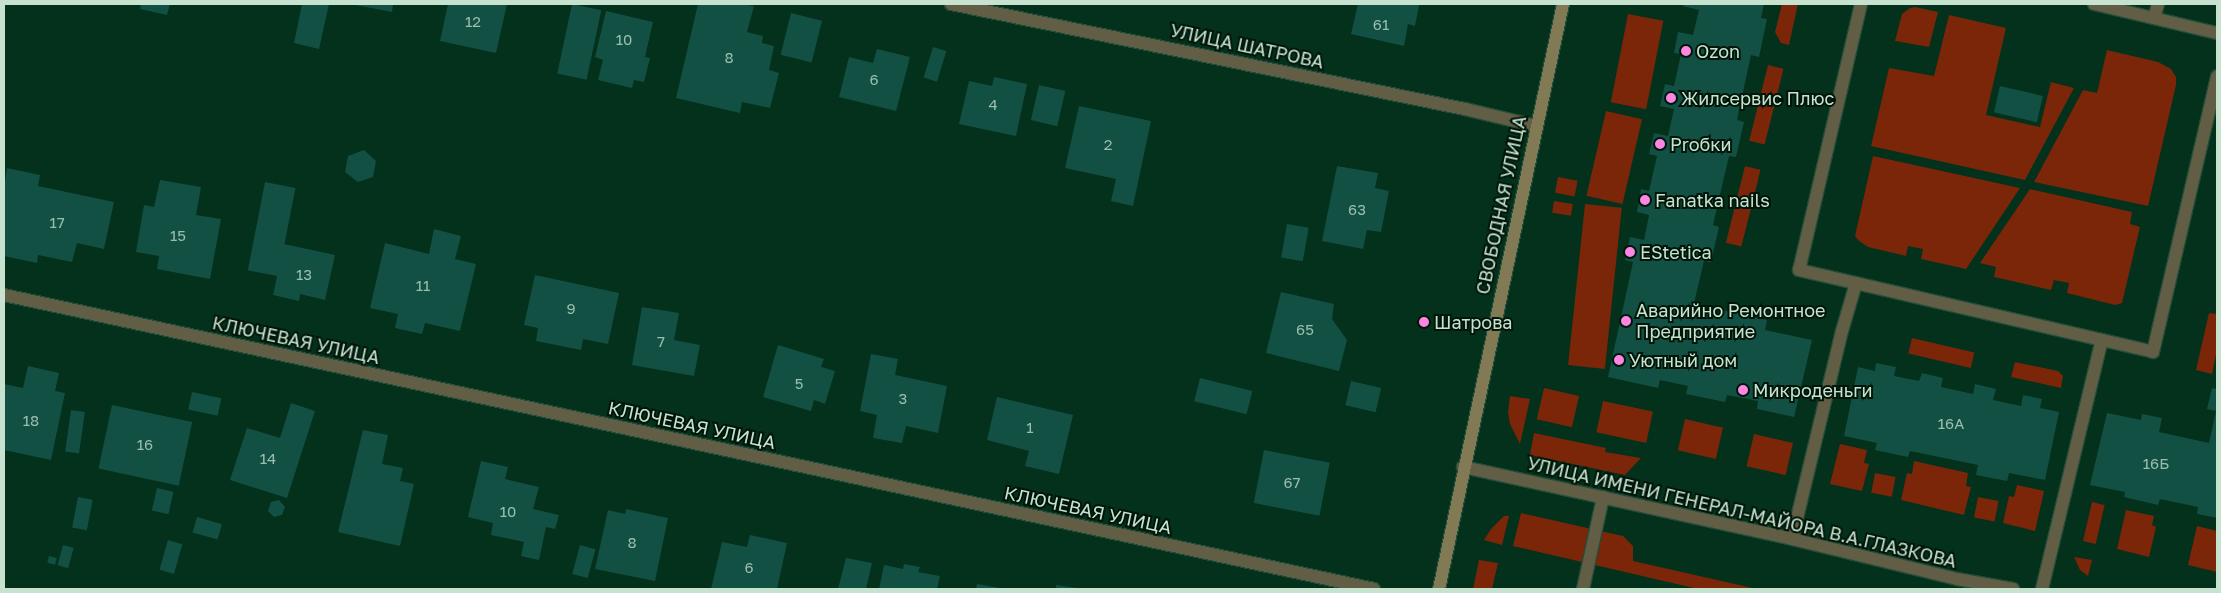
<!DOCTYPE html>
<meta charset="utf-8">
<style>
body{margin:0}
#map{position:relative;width:2221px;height:593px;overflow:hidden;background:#03311b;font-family:"Golos Text",sans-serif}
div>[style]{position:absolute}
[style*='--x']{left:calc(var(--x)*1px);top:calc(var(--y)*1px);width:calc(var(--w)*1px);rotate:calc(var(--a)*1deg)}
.green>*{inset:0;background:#7b2509;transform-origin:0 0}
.building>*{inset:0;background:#125044;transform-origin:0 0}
.roads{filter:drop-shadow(1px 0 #224d38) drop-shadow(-1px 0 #224d38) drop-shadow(0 1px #224d38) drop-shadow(0 -1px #224d38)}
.lane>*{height:12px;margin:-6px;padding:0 6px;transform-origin:6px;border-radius:6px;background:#625d45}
.street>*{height:12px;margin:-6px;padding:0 6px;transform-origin:6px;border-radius:6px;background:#625d45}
.secondary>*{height:12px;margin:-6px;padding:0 6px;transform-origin:6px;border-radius:6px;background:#827a54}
.dots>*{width:14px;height:14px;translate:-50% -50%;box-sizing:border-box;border:2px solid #011609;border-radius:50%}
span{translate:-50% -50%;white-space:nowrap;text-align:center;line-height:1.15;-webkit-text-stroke:4px #011609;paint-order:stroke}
.number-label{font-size:15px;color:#9abead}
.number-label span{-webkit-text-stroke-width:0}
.street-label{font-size:18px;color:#c7e3d0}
.poi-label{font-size:18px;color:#c7e3d0}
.left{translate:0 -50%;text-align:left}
.frame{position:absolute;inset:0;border:5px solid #c7e3d0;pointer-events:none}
</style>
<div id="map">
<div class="green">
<i style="clip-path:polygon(1782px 4px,1798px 4px,1789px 45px,1781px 43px,1775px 32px)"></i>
<i style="clip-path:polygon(1915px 7px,1938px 12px,1929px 47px,1895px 41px,1902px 14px,1910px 8px)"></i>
<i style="left:1628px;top:14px;width:36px;height:90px;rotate:11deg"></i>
<i style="clip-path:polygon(1949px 15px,2006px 28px,1986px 115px,2040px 127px,2051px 82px,2074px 88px,2025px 180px,1871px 146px,1889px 68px,1934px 76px)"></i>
<i style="clip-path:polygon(2107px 50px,2158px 62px,2171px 69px,2176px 77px,2176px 85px,2148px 206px,2034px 182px,2083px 90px,2097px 93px)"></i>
<i style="left:1768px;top:65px;width:16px;height:78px;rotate:14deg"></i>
<i style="left:1606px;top:111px;width:37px;height:87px;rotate:13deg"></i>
<i style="clip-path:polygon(1873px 156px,2020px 188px,1966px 269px,1921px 259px,1923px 249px,1908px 246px,1906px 256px,1868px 247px,1858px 240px,1855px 236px)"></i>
<i style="left:1745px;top:166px;width:16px;height:79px;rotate:14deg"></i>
<i style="left:1558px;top:177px;width:20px;height:16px;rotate:11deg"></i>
<i style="clip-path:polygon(2030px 189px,2132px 212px,2130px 224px,2140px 227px,2122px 303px,2115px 305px,2067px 293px,2069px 283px,2054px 280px,2051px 290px,1994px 277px,1996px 267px,1980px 263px)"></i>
<i style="left:1554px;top:201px;width:19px;height:12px;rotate:9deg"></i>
<i style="left:1585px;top:204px;width:37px;height:162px;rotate:6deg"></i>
<i style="clip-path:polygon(2209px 313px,2217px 314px,2217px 350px,2212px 374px,2196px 370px)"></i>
<i style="left:1912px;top:338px;width:64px;height:16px;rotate:13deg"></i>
<i style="clip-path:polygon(2015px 362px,2058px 371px,2063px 376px,2061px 388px,2011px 377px)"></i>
<i style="left:1544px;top:388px;width:36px;height:32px;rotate:13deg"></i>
<i style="clip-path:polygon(1510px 396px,1530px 399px,1520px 444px,1510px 424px,1508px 412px)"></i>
<i style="left:1603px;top:401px;width:51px;height:32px;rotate:12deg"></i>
<i style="left:1685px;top:419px;width:39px;height:32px;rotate:13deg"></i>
<i style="clip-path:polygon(1534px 433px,1606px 448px,1605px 452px,1641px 458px,1625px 475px,1530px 455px)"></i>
<i style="left:1754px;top:434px;width:40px;height:33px;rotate:13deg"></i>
<i style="clip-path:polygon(1840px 444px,1867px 450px,1864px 463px,1869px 464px,1862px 491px,1830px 484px)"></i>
<i style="clip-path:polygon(1914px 461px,1968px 473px,1966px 486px,1971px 487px,1964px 515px,1901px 500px,1907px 473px,1912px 474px)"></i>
<i style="left:1875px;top:473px;width:21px;height:20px;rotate:11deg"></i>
<i style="clip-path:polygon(2017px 485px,2044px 491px,2035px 531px,2003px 523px,2009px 496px,2014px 497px)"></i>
<i style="left:1978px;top:497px;width:21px;height:21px;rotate:11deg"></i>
<i style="left:2092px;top:502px;width:13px;height:40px;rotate:13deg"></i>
<i style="clip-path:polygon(2126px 510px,2154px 516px,2152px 525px,2156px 527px,2149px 557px,2117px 549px)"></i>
<i style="clip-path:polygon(1521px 513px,1623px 536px,1633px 546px,1633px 561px,1757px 589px,1698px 589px,1513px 546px)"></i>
<i style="clip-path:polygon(1504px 516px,1509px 516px,1502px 545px,1484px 540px,1491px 529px)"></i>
<i style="clip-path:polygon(2197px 526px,2217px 531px,2217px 572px,2188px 565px)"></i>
<i style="clip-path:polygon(2074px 557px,2092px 560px,2088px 576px,2080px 570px)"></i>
<i style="clip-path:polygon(1479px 560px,1498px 563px,1492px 589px,1473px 589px)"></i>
</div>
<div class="building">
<i style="clip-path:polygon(141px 4px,170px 4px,167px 15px,140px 9px)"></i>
<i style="clip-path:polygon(302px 4px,329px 4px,319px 49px,294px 43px)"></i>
<i style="clip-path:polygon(350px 4px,393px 4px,392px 12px)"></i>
<i style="clip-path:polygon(448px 4px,507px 4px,496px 53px,440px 41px)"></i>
<i style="left:572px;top:4px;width:30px;height:71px;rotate:12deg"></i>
<i style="clip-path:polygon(698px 4px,742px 4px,754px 6px,747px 32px,763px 36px,762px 43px,774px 46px,769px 70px,779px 73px,770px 108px,742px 102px,740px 113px,676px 98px)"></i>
<i style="clip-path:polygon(1358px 4px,1419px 5px,1415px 26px,1408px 24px,1404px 46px,1351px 34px)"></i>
<i style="clip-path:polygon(1684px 4px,1764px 4px,1761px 18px,1767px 19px,1759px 57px,1751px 55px,1737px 120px,1744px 122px,1736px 157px,1729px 156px,1713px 225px,1719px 227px,1711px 262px,1704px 261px,1691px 316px,1704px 319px,1705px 313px,1722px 317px,1723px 310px,1767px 320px,1765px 330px,1812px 340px,1794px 417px,1757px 409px,1758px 401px,1727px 395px,1725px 402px,1686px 394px,1688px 386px,1660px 380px,1658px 388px,1608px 377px,1633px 262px,1625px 260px,1630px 237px,1644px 240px,1649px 215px,1637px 212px,1641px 189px,1649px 191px,1657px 156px,1649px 154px,1654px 133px,1668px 136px,1674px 109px,1660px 106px,1665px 84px,1674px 86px,1681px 54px,1674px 53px,1678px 32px,1693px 35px,1699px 10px,1683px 6px)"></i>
<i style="clip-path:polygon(606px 11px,653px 22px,645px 57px,650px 58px,644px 82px,634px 80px,632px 88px,598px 80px,603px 60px,595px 57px)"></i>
<i style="left:791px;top:13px;width:32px;height:43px;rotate:14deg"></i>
<i style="left:933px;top:47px;width:14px;height:32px;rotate:17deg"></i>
<i style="clip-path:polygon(877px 49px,910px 57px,896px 111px,839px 97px,849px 57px,873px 63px)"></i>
<i style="clip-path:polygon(994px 77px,1027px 84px,1016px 136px,959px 124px,969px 81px,992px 86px)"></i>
<i style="left:1039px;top:85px;width:27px;height:36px;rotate:13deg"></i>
<i style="left:2000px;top:86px;width:44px;height:27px;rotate:13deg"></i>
<i style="clip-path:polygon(1079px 106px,1151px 121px,1133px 206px,1111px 201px,1116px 179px,1065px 168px)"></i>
<i style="clip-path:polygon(364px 150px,376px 161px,373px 177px,358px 182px,345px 172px,348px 156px)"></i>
<i style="clip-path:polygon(1337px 166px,1378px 173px,1375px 188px,1389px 191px,1381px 232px,1367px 230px,1363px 249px,1322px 241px)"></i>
<i style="clip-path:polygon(7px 168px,40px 175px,38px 186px,114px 202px,104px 249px,77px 243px,72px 262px,38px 255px,37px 263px,4px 256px,4px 187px)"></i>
<i style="clip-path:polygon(160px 180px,201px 187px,196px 215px,221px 219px,210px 279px,157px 269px,159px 256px,136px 252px,144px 205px,154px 207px)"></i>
<i style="left:265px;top:182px;width:31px;height:90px;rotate:11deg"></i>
<i style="left:1287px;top:224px;width:22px;height:34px;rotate:10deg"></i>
<i style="clip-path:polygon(434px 229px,461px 236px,455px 259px,476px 264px,460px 331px,425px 323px,422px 334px,395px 328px,398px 314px,370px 308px,385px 243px,429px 254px)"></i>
<i style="clip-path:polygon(284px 244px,335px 255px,325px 300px,300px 294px,299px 301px,273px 295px)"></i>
<i style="clip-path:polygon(535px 275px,619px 293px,608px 344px,583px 339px,581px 350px,536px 341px,538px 328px,524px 325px)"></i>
<i style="clip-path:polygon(1281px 292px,1334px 304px,1332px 319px,1347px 340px,1339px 371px,1266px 353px)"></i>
<i style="clip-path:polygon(642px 307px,679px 313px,674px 340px,700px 345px,694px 376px,632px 365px)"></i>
<i style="clip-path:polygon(778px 345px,824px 359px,821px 367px,835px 371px,825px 404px,814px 400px,811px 411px,763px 397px)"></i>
<i style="clip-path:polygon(871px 354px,898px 359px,895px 375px,947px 386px,938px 433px,906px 426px,902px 443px,873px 438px,877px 415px,860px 411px)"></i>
<i style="clip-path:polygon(1876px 363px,1896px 367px,1894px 376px,1919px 381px,1922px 373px,1943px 378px,1941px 387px,1973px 394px,1975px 384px,1996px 389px,1993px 400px,2021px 406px,2023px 395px,2042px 399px,2040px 408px,2059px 412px,2045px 480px,2009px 473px,2007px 481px,1976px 475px,1978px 465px,1910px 451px,1908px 457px,1875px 450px,1877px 443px,1844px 436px,1858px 367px,1875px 371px)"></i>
<i style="clip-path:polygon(28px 366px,59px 373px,55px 391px,65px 393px,51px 460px,4px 450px,4px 384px,23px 388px)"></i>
<i style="left:1200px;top:378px;width:54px;height:24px;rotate:14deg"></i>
<i style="left:1351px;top:381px;width:31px;height:25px;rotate:13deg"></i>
<i style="clip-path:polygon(2212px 388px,2217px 389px,2217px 518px,2197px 514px,2198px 507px,2160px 499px,2158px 505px,2124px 497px,2125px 492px,2090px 485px,2107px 413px,2141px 420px,2142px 414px,2162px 418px,2159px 432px,2209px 443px,2216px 411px,2207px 409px)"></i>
<i style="left:192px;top:392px;width:30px;height:18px;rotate:12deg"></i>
<i style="clip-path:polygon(997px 397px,1073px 415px,1059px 474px,1025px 466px,1029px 451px,987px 440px)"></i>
<i style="clip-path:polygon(291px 403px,315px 411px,287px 498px,230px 480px,247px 428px,280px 438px)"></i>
<i style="left:112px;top:405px;width:82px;height:65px;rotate:12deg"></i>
<i style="left:71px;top:410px;width:14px;height:42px;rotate:8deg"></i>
<i style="clip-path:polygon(363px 430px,388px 435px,382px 464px,403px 468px,400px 481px,414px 484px,400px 546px,338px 532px)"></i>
<i style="left:1264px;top:450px;width:67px;height:54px;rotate:11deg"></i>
<i style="clip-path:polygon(481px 461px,508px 467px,505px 479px,539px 487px,533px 509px,559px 515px,555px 529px,546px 527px,539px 560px,521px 556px,524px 542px,491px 535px,493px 523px,468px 517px)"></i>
<i style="left:157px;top:488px;width:17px;height:23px;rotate:13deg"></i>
<i style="left:78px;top:497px;width:15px;height:31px;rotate:11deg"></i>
<i style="clip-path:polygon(279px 500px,285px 507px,282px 515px,274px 517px,268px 511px,271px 502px)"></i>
<i style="clip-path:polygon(626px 509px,668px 518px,655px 581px,595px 569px,608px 510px,625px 514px)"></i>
<i style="left:197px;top:517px;width:26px;height:16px;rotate:16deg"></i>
<i style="clip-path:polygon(750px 535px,787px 543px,777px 589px,711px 589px,722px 542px,747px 547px)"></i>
<i style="left:168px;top:540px;width:15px;height:31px;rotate:16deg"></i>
<i style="left:63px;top:545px;width:11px;height:21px;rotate:15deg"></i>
<i style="left:580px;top:545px;width:16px;height:30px;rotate:15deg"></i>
<i style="left:49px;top:556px;width:8px;height:7px;rotate:14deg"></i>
<i style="clip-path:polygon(846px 558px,872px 563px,866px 589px,838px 589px)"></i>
<i style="clip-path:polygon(904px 564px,920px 567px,918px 572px,940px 576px,937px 589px,879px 589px,884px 565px,903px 569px)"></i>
<i style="clip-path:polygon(977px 584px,1000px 588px,1000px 589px,976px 589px)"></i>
<i style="clip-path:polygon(1056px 585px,1077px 588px,1077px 589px,1056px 589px)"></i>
</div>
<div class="roads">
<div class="lane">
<i style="--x:1861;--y:4;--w:273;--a:103.1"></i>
<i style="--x:1799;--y:270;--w:363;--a:13"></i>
<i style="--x:2153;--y:352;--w:283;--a:-76.9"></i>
<i style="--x:2094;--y:4;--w:126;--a:13.3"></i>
<i style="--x:2154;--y:18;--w:15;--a:-74"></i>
<i style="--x:1792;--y:539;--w:214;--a:-76.5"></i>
<i style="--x:1842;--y:331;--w:50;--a:-73.7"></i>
<i style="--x:1583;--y:589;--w:94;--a:-77.7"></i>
<i style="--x:2042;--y:589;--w:256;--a:-76.5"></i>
</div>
<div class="street">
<i style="--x:951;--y:4;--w:525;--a:11.55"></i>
<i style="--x:1465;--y:109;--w:73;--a:13.5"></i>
<i style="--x:4;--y:295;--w:1401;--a:12.11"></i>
<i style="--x:1463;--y:467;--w:337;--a:12.3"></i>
<i style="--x:1792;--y:539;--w:170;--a:13.6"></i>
<i style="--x:1957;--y:579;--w:57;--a:10.1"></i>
</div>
<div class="secondary">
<i style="--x:1439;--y:589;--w:598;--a:-78.03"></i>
</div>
</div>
<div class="dots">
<i style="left:1686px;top:51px;background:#fd86e2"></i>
<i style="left:1671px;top:98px;background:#fd86e2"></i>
<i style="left:1660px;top:144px;background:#fd86e2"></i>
<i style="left:1645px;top:200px;background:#fd86e2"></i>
<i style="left:1630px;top:252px;background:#fd86e2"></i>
<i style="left:1626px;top:321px;background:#fd86e2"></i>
<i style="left:1424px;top:322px;background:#fd86e2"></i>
<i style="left:1619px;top:360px;background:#fd86e2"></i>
<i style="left:1743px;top:390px;background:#fd86e2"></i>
</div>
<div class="number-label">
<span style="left:473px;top:22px">12</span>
<span style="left:1381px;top:25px">61</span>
<span style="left:624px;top:40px">10</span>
<span style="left:729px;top:58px">8</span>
<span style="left:874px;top:80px">6</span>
<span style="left:993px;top:105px">4</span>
<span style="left:1108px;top:145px">2</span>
<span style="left:1357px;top:210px">63</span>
<span style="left:57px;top:223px">17</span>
<span style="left:178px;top:236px">15</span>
<span style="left:304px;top:275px">13</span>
<span style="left:423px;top:286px">11</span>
<span style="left:571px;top:309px">9</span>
<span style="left:1305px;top:330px">65</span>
<span style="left:661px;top:342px">7</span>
<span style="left:799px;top:384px">5</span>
<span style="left:903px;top:399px">3</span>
<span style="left:31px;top:421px">18</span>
<span style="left:1951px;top:424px">16А</span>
<span style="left:1030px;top:428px">1</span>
<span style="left:145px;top:445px">16</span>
<span style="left:268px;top:459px">14</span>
<span style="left:2156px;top:464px">16Б</span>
<span style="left:1292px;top:483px">67</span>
<span style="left:508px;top:512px">10</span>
<span style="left:632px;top:543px">8</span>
<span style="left:749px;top:568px">6</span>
</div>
<div class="street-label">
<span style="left:1247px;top:46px;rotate:12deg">УЛИЦА ШАТРОВА</span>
<span style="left:1501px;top:205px;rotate:-78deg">СВОБОДНАЯ УЛИЦА</span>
<span style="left:296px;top:340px;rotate:12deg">КЛЮЧЕВАЯ УЛИЦА</span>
<span style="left:692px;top:425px;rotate:12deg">КЛЮЧЕВАЯ УЛИЦА</span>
<span style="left:1088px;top:510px;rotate:12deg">КЛЮЧЕВАЯ УЛИЦА</span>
<span style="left:1742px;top:512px;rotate:13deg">УЛИЦА ИМЕНИ ГЕНЕРАЛ-МАЙОРА В.А.ГЛАЗКОВА</span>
</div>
<div class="poi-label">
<span class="left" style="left:1696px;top:51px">Ozon</span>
<span class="left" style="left:1681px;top:98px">Жилсервис Плюс</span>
<span class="left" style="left:1670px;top:144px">Proбки</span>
<span class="left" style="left:1655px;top:200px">Fanatka nails</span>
<span class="left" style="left:1640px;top:252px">EStetica</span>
<span class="left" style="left:1636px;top:321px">Аварийно Ремонтное<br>Предприятие</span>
<span class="left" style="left:1434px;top:322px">Шатрова</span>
<span class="left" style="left:1629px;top:360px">Уютный дом</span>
<span class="left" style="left:1753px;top:390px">Микроденьги</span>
</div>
<div class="frame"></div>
</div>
